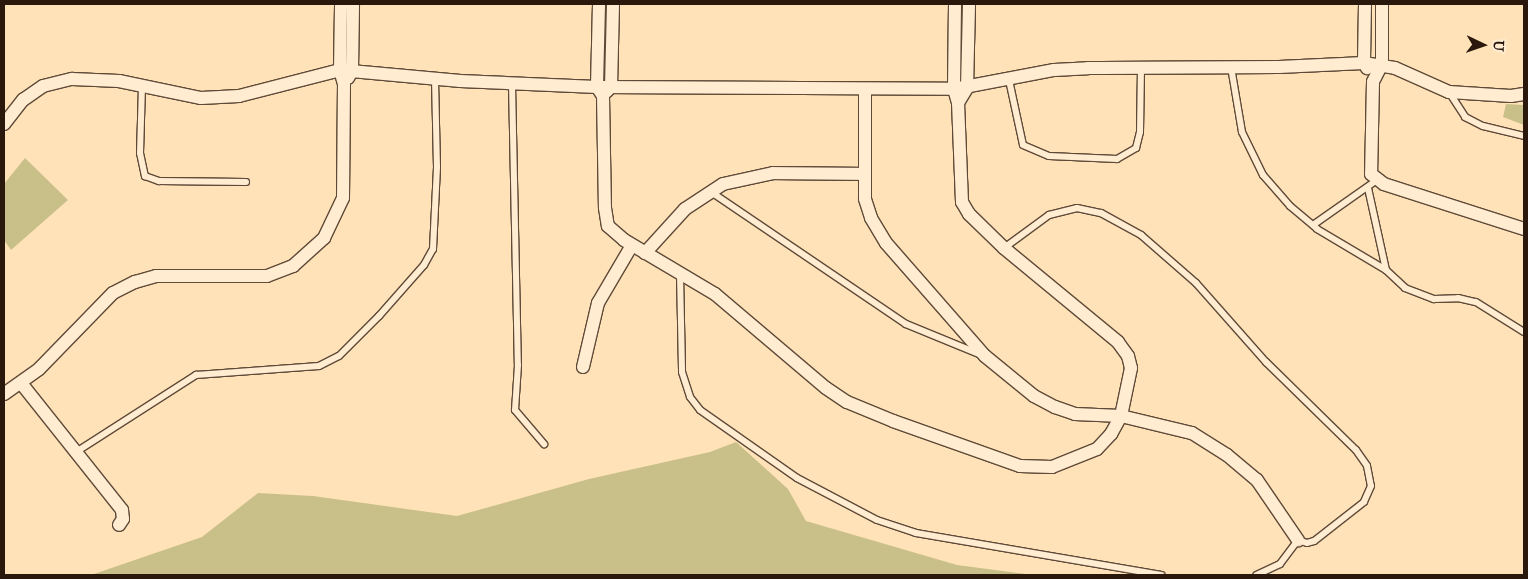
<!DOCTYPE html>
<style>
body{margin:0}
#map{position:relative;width:1528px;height:579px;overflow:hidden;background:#ffe2b8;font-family:"IM FELL Great Primer",serif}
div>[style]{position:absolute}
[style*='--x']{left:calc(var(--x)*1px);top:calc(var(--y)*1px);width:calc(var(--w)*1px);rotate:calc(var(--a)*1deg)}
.green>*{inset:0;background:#c9c089}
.roads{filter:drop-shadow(1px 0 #5f4a38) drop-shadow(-1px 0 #5f4a38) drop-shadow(0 1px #5f4a38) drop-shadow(0 -1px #5f4a38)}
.lane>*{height:6px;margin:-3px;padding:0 3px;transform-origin:3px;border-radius:3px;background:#ffecd1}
.street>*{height:12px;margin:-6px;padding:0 6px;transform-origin:6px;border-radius:6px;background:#ffecd1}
span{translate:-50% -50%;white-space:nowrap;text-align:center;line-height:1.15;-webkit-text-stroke:4.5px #ffecd1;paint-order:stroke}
.frame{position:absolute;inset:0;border:5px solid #2a180d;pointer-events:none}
.north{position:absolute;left:1458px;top:20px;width:50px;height:50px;-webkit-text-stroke:4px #ffecd1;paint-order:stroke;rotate:93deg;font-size:14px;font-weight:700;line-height:20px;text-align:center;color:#2a180d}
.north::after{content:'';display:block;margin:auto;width:18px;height:22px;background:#2a180d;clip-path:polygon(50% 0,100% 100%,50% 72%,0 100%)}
</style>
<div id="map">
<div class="green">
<i style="clip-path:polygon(1506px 104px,1524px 105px,1524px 125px,1503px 117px)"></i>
<i style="clip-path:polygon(25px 158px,68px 200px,11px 250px,4px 240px,4px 184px)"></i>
<i style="clip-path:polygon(736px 442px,788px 489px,806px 521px,957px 565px,1034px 575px,91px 575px,202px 537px,258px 493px,313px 496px,457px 516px,589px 479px,710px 452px)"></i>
</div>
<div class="roads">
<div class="lane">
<i style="--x:1231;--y:67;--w:66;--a:80.4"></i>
<i style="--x:1242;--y:132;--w:48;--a:64"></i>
<i style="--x:1263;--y:175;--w:41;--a:48.9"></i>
<i style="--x:1290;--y:206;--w:35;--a:40"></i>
<i style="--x:1317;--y:229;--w:80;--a:30.7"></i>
<i style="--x:1386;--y:270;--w:26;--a:43"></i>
<i style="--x:1405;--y:288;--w:31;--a:21"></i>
<i style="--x:1434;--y:299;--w:24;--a:-2"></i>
<i style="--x:1458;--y:298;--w:18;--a:13"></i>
<i style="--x:1476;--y:302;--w:57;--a:32"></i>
<i style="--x:1009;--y:80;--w:66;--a:77.8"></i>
<i style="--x:1023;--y:145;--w:28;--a:23"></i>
<i style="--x:1049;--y:156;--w:68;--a:2.5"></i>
<i style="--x:1117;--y:159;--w:22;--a:-30"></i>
<i style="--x:1136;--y:148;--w:16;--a:-76"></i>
<i style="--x:1140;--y:132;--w:64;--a:-89.1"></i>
<i style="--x:512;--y:84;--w:281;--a:88.8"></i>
<i style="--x:518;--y:365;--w:45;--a:93.8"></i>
<i style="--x:515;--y:410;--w:45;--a:49.5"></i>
<i style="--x:142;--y:86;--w:67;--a:91.7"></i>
<i style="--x:140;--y:153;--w:24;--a:78"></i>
<i style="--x:145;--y:176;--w:15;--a:20"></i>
<i style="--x:159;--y:181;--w:87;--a:0.7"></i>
<i style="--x:1449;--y:92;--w:30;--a:57"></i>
<i style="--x:1465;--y:117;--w:20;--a:27"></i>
<i style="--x:1483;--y:126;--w:42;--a:13.7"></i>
<i style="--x:1368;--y:188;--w:84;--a:77.6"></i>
<i style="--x:711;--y:192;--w:235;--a:34.1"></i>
<i style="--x:906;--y:324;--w:79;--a:22.3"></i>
<i style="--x:1313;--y:225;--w:78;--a:-35.1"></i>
<i style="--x:1004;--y:248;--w:56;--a:-36.3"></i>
<i style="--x:1049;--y:215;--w:29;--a:-14"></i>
<i style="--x:1077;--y:208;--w:25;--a:12"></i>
<i style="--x:1101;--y:213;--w:46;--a:28.8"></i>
<i style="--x:1141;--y:235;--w:73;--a:41.1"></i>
<i style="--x:1196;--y:283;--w:106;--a:48.5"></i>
<i style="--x:1266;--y:362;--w:126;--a:44.4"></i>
<i style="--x:1356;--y:450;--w:19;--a:55"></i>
<i style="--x:1367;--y:466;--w:20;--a:79"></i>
<i style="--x:1371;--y:486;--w:17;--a:114"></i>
<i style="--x:1364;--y:502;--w:63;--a:142"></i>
<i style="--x:1314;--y:541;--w:7;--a:164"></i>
<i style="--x:1307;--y:543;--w:9;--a:-162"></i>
<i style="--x:1298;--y:540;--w:30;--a:127"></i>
<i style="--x:1280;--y:564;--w:26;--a:155"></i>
<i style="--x:680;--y:274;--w:98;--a:88.8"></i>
<i style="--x:682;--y:372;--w:26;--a:72"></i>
<i style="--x:690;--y:397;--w:16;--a:52"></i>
<i style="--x:700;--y:410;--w:118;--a:35"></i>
<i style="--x:797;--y:478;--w:90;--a:27.7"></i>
<i style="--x:877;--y:520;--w:41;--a:18.4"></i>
<i style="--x:916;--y:533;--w:249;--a:9.7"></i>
<i style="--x:76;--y:452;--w:143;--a:-32.7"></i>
<i style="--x:196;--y:375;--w:123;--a:-4.2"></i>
<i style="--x:319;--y:366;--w:22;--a:-27"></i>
<i style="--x:339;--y:356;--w:57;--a:-45"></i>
<i style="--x:379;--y:316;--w:68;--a:-48.6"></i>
<i style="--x:424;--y:265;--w:18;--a:-61"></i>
<i style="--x:433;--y:249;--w:82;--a:-87.2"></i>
<i style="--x:437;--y:167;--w:88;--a:-91.3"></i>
</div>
<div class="street">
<i style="--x:599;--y:4;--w:83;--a:91.4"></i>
<i style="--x:597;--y:87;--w:11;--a:56"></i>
<i style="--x:603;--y:96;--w:112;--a:89"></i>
<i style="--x:605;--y:208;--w:18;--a:81"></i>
<i style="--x:608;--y:226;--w:21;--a:41"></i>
<i style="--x:624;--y:240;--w:106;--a:30.7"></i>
<i style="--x:715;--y:294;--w:145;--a:40.3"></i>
<i style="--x:826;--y:388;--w:25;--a:34"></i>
<i style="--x:847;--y:402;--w:50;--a:22.4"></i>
<i style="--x:893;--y:421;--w:135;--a:19.5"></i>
<i style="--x:1020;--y:466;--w:32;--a:2"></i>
<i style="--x:1052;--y:467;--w:48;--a:-21.8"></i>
<i style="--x:1097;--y:449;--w:21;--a:-47"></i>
<i style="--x:1111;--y:434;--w:21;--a:-61"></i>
<i style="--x:1121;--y:416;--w:49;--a:-78.2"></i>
<i style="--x:1131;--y:368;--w:12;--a:-104"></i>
<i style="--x:1128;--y:356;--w:17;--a:-126"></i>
<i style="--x:1118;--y:342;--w:148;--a:-140.5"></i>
<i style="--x:1004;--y:248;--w:49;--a:-135.8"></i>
<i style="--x:969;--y:214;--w:14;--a:-120"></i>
<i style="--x:962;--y:202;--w:99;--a:-92.3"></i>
<i style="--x:955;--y:4;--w:85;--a:90.7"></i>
<i style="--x:954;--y:89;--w:15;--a:74"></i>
<i style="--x:958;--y:103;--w:17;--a:-59"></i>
<i style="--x:967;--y:88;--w:84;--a:-88.6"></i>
<i style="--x:1365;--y:4;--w:59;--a:91"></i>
<i style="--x:1364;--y:63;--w:6;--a:59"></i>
<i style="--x:1382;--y:4;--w:60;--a:90"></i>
<i style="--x:1382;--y:64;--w:20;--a:117"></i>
<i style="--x:1373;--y:82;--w:92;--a:91.2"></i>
<i style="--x:1371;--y:174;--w:16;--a:38"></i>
<i style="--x:1384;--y:184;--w:147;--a:17.8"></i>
<i style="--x:348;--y:78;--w:8;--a:-60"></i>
<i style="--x:352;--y:71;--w:67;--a:-89.1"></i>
<i style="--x:865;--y:89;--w:110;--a:90"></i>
<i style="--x:865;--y:199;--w:20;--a:72"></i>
<i style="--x:871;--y:218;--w:29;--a:59"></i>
<i style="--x:886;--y:243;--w:150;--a:48.8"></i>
<i style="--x:985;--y:356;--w:63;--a:39.2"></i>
<i style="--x:1034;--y:396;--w:24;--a:28"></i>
<i style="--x:1055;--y:407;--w:21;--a:19"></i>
<i style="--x:1075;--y:414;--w:46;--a:2.5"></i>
<i style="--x:1121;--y:416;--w:73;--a:13.5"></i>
<i style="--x:1192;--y:433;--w:41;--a:32.2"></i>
<i style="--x:1227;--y:455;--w:39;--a:40"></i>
<i style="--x:1257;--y:480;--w:73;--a:55.7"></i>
<i style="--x:606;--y:92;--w:7;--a:-45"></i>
<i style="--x:611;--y:87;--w:83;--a:-88.6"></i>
<i style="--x:4;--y:124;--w:31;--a:-52"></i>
<i style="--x:23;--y:100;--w:24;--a:-35"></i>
<i style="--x:43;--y:86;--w:30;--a:-14"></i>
<i style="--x:72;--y:79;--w:47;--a:2.4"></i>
<i style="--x:119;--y:81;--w:84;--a:11.7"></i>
<i style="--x:201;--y:98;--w:38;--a:-3"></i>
<i style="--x:239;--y:96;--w:104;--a:-14.4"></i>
<i style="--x:340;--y:70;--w:121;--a:5.2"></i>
<i style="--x:460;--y:81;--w:137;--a:2.5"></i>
<i style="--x:597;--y:87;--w:357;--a:0.3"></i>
<i style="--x:954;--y:89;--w:102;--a:-10.8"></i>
<i style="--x:1054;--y:70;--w:34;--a:-3"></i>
<i style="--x:1088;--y:68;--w:191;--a:-0.3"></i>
<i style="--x:1279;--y:67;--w:85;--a:-2.7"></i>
<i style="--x:1364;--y:63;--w:31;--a:9"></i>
<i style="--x:1395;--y:68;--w:59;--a:24"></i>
<i style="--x:1449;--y:92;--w:62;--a:3.7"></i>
<i style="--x:1511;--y:96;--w:13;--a:-9"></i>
<i style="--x:645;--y:253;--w:59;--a:-47.7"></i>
<i style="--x:685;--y:209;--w:45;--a:-33.3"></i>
<i style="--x:723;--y:184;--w:51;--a:-12.4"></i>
<i style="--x:773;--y:173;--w:92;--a:0.6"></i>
<i style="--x:583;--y:367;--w:66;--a:-76.8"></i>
<i style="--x:598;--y:303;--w:67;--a:-59.6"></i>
<i style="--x:21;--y:383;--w:162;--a:51.5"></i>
<i style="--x:122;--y:510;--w:9;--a:84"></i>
<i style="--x:123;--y:519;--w:7;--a:124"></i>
<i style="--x:4;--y:394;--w:43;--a:-35.5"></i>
<i style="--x:39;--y:369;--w:106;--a:-45.8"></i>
<i style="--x:113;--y:293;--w:25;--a:-27"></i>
<i style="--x:135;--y:282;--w:22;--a:-16"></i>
<i style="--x:156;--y:276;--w:111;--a:0"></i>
<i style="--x:267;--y:276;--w:28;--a:-21"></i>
<i style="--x:293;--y:266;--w:42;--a:-42.1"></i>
<i style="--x:324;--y:238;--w:44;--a:-64.6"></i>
<i style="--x:343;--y:198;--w:114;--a:-89.5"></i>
<i style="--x:344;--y:84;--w:15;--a:-106"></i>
<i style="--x:340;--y:70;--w:66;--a:-89.1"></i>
</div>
</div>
<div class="frame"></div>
<div class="north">U</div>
</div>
